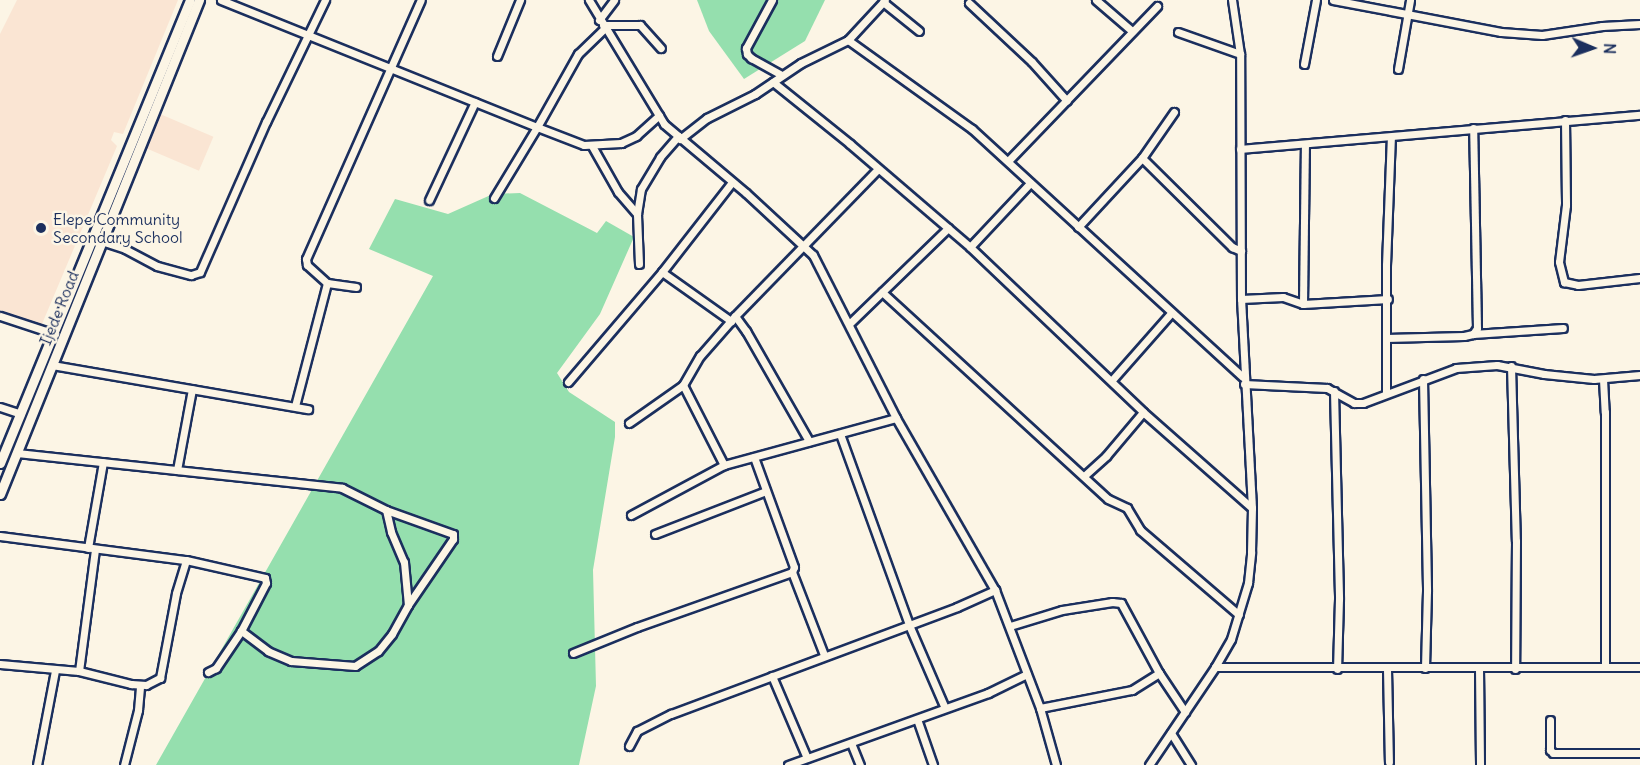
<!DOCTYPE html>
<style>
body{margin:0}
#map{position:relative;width:1640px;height:765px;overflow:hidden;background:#fcf5e5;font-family:Delius,sans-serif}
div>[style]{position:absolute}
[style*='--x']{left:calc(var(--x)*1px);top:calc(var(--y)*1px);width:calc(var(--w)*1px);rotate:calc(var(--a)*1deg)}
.built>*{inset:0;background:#fae5d3;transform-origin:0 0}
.green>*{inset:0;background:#95dfae}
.roads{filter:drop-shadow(2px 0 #1b2f5e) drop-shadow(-2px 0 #1b2f5e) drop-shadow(0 2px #1b2f5e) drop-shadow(0 -2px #1b2f5e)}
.street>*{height:7px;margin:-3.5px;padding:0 3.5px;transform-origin:3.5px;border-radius:3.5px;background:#fcf5e5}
.secondary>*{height:9px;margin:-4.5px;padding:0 4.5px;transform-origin:4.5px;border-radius:4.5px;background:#fcf5e5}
.dots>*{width:16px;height:16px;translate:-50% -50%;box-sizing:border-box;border:3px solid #fcf5e5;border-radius:50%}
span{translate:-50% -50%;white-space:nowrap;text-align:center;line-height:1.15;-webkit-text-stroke:5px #fcf5e5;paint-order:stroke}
.poi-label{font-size:16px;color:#1b2f5e}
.left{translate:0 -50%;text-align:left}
.street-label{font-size:16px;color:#1b2f5e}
.north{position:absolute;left:1562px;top:18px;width:60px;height:60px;-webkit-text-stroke:4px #fcf5e5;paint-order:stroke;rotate:92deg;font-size:16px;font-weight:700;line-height:24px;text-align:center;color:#1b2f5e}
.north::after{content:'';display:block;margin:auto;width:21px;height:27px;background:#1b2f5e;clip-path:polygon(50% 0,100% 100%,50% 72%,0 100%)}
</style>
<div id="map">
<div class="built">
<i style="clip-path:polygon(17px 0,178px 0,123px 134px,114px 132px,111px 140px,117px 146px,42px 324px,0 310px,0 34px)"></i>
<i style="left:160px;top:114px;width:58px;height:37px;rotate:23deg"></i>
</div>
<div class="green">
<i style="clip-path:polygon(697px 0,825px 0,805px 41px,744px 79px,709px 31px)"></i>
<i style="clip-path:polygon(520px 193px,597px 233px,606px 221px,634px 237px,600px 314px,557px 373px,569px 392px,615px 422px,615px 437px,593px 570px,596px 686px,579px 765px,156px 765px,433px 276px,369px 249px,395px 199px,448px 214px,493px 194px)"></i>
</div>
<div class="roads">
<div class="street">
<i style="--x:221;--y:0;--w:341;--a:21.9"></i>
<i style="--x:537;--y:127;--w:84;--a:-60.7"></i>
<i style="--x:578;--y:54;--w:37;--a:-44"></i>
<i style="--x:589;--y:0;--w:145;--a:58.8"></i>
<i style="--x:664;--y:124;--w:107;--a:40.1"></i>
<i style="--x:746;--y:193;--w:91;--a:42.8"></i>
<i style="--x:813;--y:255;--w:183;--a:63"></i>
<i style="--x:896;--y:418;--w:198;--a:60.1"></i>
<i style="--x:995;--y:590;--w:126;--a:69.1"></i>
<i style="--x:1040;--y:708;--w:59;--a:74.3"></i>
<i style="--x:772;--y:0;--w:55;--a:118.4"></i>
<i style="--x:746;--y:48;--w:6;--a:81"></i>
<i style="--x:747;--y:54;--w:6;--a:45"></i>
<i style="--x:751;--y:58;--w:35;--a:29"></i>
<i style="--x:1096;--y:0;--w:48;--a:40.7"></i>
<i style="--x:1333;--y:0;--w:171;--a:10.8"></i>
<i style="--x:1501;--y:32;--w:41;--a:4.2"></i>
<i style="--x:1542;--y:35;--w:61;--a:-8.5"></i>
<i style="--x:1602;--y:26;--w:38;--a:-3"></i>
<i style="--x:883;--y:2;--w:46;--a:38.9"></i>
<i style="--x:969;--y:3;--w:86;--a:43.1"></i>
<i style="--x:1032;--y:62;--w:52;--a:48.1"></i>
<i style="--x:599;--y:20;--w:25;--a:-53"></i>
<i style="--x:603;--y:25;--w:37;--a:0"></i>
<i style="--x:640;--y:25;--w:31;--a:48"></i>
<i style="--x:1178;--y:32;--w:66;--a:19.5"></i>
<i style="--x:848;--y:40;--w:153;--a:35.7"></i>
<i style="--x:972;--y:129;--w:367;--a:42.5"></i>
<i style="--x:497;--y:56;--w:61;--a:-67.7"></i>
<i style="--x:1304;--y:64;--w:65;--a:-79.4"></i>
<i style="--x:1398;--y:69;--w:70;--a:-80.1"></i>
<i style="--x:773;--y:82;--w:99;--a:38.8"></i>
<i style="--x:850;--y:144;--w:158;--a:40.6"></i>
<i style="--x:970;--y:247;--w:239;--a:43.6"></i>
<i style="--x:1143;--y:412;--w:145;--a:41.4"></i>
<i style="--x:1565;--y:120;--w:85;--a:89.3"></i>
<i style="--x:1566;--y:205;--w:57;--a:97"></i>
<i style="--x:1559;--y:262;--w:21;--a:76"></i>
<i style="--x:1564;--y:282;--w:14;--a:12"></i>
<i style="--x:1578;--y:285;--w:62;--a:-6.4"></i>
<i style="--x:680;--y:139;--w:34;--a:-38"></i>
<i style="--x:707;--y:118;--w:54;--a:-26.6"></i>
<i style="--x:755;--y:94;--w:55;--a:-34"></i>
<i style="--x:801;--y:63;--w:52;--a:-26.1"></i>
<i style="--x:848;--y:40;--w:54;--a:-47.2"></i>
<i style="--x:592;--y:146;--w:53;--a:60.5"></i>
<i style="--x:618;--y:192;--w:29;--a:49"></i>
<i style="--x:1240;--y:149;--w:401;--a:-4.9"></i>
<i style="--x:1142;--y:158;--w:127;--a:44.7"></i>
<i style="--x:1232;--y:247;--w:10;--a:24"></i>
<i style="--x:1008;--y:161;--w:215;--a:-46.1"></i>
<i style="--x:494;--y:198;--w:83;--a:-58.8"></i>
<i style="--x:537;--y:127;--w:50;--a:21"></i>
<i style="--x:584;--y:145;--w:37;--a:-3"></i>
<i style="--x:621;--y:143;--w:17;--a:-25"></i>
<i style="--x:636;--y:136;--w:31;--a:-42"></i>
<i style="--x:429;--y:200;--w:108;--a:-64.9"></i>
<i style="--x:1078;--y:227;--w:94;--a:-47.2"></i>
<i style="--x:1142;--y:158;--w:56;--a:-55.2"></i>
<i style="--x:101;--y:241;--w:25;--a:18"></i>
<i style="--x:125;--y:249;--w:36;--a:28"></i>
<i style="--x:157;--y:266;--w:35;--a:15"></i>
<i style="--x:191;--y:275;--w:9;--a:-18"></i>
<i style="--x:200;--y:272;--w:164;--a:-66.3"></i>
<i style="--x:266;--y:122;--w:136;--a:-64.2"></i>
<i style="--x:970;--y:247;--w:88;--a:-46.8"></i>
<i style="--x:639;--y:264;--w:50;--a:-92.3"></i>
<i style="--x:637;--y:214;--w:25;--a:-81"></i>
<i style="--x:641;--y:189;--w:37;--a:-59"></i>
<i style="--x:660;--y:157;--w:28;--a:-49"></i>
<i style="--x:662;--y:272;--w:85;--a:35.4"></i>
<i style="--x:356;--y:287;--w:29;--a:-172"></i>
<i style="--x:327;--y:283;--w:27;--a:-138"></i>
<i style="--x:307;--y:265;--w:6;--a:-99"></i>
<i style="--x:306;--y:259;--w:283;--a:-66.1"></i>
<i style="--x:882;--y:292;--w:306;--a:42.5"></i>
<i style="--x:1108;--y:499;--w:21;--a:25"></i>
<i style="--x:1127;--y:508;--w:26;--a:59"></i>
<i style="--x:1140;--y:530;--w:130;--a:40.6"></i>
<i style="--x:1241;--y:299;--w:42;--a:-2.7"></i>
<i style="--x:1283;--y:297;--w:21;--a:19"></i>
<i style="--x:1303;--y:304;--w:85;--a:-3.4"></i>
<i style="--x:1303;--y:304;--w:160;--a:-89.3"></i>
<i style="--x:0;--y:316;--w:58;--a:18.1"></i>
<i style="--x:735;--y:316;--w:19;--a:54"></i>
<i style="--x:746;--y:331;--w:127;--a:60.2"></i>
<i style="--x:849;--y:324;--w:138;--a:-44.1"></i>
<i style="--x:1473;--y:334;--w:90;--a:-3.8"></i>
<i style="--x:1386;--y:338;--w:78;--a:-1.5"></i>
<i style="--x:1464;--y:336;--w:9;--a:-13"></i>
<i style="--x:1473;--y:334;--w:7;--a:-56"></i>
<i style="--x:1477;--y:328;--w:200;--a:-91.1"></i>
<i style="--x:52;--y:365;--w:260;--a:9.8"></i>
<i style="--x:1511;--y:366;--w:175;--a:88.4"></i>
<i style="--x:1516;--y:541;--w:128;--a:90.4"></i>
<i style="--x:1423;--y:379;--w:212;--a:88.9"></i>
<i style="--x:1427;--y:591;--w:77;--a:91.5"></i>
<i style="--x:1603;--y:379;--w:33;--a:87"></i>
<i style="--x:1605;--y:412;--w:255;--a:90"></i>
<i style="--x:1112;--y:380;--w:89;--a:-48.6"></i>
<i style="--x:568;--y:382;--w:145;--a:-49.5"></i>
<i style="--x:662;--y:272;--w:114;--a:-52.1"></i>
<i style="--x:1244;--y:384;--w:83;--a:2.8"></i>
<i style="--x:1327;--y:388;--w:31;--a:29"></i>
<i style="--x:1354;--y:403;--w:9;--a:0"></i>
<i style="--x:1363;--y:403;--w:99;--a:-20.6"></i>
<i style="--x:1456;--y:368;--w:41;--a:-4.2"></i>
<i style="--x:1497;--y:365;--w:48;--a:10.8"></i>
<i style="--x:1544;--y:374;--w:50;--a:5.7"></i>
<i style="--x:1594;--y:379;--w:46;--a:-5"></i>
<i style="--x:683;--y:385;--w:90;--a:62.9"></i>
<i style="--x:1334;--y:391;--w:208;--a:88.6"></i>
<i style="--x:1339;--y:599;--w:70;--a:91.6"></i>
<i style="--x:1386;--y:393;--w:128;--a:-90"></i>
<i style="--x:1386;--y:265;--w:128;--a:-87.8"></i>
<i style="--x:295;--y:406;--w:127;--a:-75.4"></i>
<i style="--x:0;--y:407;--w:22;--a:18"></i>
<i style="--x:629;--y:423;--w:66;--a:-35.1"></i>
<i style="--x:683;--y:385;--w:34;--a:-60"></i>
<i style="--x:700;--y:356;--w:53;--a:-48.8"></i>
<i style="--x:735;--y:316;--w:205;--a:-45.8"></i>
<i style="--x:840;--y:434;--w:203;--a:70.1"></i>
<i style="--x:909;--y:625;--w:90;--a:66.6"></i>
<i style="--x:17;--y:453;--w:327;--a:6.1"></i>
<i style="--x:342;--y:488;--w:49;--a:26.6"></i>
<i style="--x:386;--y:510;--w:71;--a:19.7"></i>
<i style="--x:453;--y:534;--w:5;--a:90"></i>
<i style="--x:453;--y:539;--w:80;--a:124.3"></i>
<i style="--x:408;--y:605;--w:33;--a:119"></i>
<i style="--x:392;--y:634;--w:22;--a:129"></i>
<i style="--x:378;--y:651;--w:27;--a:147"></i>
<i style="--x:355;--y:666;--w:64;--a:-175.5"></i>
<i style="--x:291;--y:661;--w:25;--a:-157"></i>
<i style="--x:268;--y:651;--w:34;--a:-143"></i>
<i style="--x:177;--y:470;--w:82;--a:-79.5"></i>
<i style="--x:1084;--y:476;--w:30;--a:-42"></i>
<i style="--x:1106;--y:456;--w:57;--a:-49.9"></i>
<i style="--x:386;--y:510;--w:23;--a:77"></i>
<i style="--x:391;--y:532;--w:33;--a:67"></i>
<i style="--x:404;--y:562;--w:43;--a:84.7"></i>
<i style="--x:631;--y:515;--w:106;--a:-28.3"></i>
<i style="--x:724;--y:465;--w:178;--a:-15.3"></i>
<i style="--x:655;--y:534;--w:119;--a:-21.2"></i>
<i style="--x:0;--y:536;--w:188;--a:7.4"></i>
<i style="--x:186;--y:560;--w:81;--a:12.8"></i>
<i style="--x:265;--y:578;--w:5;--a:79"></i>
<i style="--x:266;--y:583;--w:54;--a:117.5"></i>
<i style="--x:241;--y:631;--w:45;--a:124"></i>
<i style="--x:216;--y:668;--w:9;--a:153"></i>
<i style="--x:88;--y:548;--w:87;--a:-80.1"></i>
<i style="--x:792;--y:572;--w:89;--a:68.9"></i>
<i style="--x:1010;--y:626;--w:54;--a:-17.1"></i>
<i style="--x:1062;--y:610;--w:51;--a:-9.1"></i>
<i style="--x:1112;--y:602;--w:9;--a:6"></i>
<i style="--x:1121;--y:603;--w:80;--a:61.5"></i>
<i style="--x:1159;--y:673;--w:47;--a:56.3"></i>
<i style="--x:573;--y:653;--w:69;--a:-22.1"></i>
<i style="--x:637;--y:627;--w:164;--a:-19.5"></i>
<i style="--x:792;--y:572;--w:5;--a:-68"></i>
<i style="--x:794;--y:567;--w:117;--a:-110"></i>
<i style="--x:0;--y:664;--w:79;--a:5.1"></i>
<i style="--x:79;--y:671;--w:54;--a:14"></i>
<i style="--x:131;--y:684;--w:15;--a:4"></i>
<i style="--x:146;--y:685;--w:16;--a:-27"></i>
<i style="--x:160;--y:678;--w:86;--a:-79.3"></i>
<i style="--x:176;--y:593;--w:34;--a:-73"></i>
<i style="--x:1215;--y:667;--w:425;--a:0"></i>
<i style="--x:1479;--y:668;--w:97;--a:89.4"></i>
<i style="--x:1387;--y:669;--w:93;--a:88.8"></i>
<i style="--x:79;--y:671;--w:123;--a:-82.5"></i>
<i style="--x:772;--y:676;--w:89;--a:66.9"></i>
<i style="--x:1040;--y:708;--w:94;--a:-11.1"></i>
<i style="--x:1132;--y:690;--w:32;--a:-32"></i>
<i style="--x:917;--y:719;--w:49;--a:70.8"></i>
<i style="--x:1550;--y:720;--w:30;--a:90"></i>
<i style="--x:1550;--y:750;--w:4;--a:45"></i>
<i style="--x:1553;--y:753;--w:87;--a:0"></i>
<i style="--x:1171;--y:733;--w:38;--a:58"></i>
<i style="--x:851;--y:743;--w:24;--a:68"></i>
<i style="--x:629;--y:746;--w:17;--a:-62"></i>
<i style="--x:637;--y:731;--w:38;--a:-27"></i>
<i style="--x:671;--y:714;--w:305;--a:-20.5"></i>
<i style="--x:957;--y:607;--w:42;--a:-24.1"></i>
<i style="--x:37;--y:765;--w:96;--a:-79.2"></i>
<i style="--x:124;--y:765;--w:57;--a:-75.7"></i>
<i style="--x:138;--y:710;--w:25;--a:-85"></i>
<i style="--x:788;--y:765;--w:213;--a:-19.8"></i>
<i style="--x:988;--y:693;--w:43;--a:-26"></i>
<i style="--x:1149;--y:765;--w:118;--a:-56"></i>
<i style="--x:1215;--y:667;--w:32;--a:-60"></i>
<i style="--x:1231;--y:639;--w:59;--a:-73.1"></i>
<i style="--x:1248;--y:583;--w:31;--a:-84"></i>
<i style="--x:1251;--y:552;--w:44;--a:-88.7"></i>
<i style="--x:1252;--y:508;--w:209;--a:-93"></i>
<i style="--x:1241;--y:299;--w:245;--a:-90.2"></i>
<i style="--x:1240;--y:54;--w:55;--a:-98.4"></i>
</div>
<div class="secondary">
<i style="--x:0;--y:463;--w:500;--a:-67.69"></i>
<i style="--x:0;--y:494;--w:533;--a:-68.06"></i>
</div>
</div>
<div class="dots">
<i style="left:41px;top:228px;background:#1b2f5e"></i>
</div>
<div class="poi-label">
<span class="left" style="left:53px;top:228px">Elepe Community<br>Secondary School</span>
</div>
<div class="street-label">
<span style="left:59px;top:308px;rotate:-68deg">Ijede Road</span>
</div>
<div class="north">N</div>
</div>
